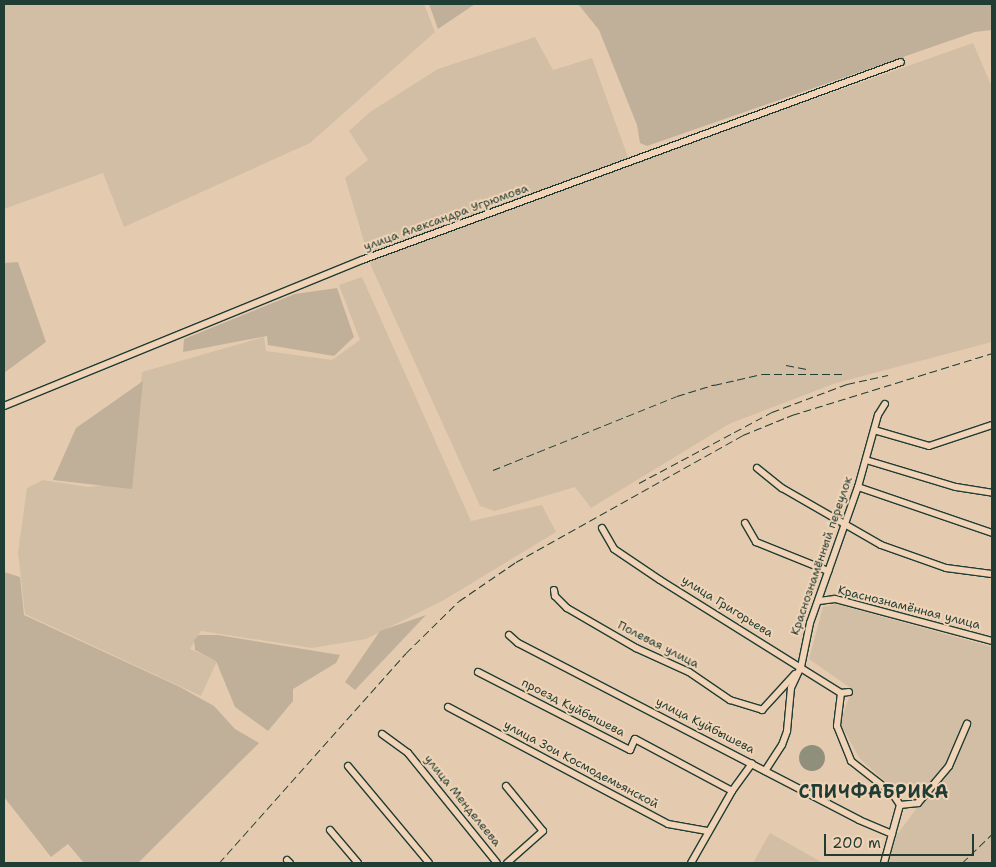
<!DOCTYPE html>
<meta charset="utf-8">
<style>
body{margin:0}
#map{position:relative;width:996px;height:867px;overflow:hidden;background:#e4cbaf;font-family:"Shantell Sans",sans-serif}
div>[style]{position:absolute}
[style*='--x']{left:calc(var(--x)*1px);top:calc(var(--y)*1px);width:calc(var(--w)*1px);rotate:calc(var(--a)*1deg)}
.built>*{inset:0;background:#d2bea4}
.green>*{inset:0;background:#c0b099}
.water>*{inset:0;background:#908f7b}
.round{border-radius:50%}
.roads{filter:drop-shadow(1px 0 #1f3d34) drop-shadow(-1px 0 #1f3d34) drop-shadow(0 1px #1f3d34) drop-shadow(0 -1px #1f3d34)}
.minor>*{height:6px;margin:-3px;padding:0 3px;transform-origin:3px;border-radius:3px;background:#f1d4b7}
.rail>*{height:1px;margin-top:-0.5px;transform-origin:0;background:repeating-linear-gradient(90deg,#1f3d34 0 8px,transparent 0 12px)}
span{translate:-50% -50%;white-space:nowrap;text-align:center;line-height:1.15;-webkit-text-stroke:4px #f1d4b7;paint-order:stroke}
.street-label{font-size:12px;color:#1f3d34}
.district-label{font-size:18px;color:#1f3d34;font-weight:700;letter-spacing:1px}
.frame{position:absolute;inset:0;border:5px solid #1f3d34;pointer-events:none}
.scale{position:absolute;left:824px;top:834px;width:150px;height:22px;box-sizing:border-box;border:2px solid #1f3d34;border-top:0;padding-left:6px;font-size:15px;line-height:18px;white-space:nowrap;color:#1f3d34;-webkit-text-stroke:4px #f1d4b7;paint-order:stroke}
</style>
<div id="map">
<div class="built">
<i style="clip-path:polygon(4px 4px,424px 4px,435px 32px,310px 143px,124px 227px,103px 173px,4px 209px)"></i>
<i style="clip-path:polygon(535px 37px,553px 70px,592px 58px,629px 160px,640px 160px,973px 43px,992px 87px,992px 342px,836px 383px,729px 424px,591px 508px,575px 487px,495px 511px,480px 506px,372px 268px,345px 178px,368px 160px,349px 131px,370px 112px,438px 69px)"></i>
<i style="clip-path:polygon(362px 277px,471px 521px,542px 505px,556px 532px,444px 600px,366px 639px,312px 648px,201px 631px,190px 649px,217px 661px,201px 696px,25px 614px,18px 552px,27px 488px,43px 480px,88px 487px,131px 482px,142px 372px,264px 337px,266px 351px,332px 360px,360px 340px,339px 285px)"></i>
<i style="clip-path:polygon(836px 604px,992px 647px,992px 863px,888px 863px,896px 836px,919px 805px,911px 795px,886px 782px,860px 759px,840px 723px,852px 689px,809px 659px,823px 607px)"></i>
<i style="clip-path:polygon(770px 833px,823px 863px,753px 863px)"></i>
</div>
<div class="green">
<i style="clip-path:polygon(429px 4px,475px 4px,438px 29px)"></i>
<i style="clip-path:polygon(578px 4px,992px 4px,992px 30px,975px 32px,647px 146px,640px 143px,637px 125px,599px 30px)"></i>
<i style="clip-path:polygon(18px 262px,46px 342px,4px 373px,4px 263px)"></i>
<i style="clip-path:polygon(337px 288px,354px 337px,334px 356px,268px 345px,267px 336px,183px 352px,184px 339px,295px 294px)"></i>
<i style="clip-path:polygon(143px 381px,132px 489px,53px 480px,76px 428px)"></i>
<i style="clip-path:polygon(4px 572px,20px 577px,24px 615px,180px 687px,214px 706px,235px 729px,259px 743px,138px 863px,84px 863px,68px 844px,51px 857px,4px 797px)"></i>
<i style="clip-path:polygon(426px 615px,355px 690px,345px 682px,380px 631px)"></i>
<i style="clip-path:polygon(199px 635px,218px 635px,340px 655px,336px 663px,293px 689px,293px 701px,268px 731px,235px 707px,216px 661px,195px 650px,194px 640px)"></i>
</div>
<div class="water">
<i class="round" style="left:799px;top:745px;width:26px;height:26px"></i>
</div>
<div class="roads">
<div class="minor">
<i style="--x:4;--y:406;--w:387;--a:-22.2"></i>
<i style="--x:362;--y:260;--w:574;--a:-20.17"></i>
<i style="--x:874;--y:430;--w:57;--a:16.2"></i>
<i style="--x:929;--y:446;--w:66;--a:-18.4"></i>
<i style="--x:866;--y:460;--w:94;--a:16.7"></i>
<i style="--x:956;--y:487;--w:36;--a:9"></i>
<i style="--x:757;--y:468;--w:32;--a:39"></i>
<i style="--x:782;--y:488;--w:114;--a:29.9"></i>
<i style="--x:881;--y:545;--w:69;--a:19.5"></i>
<i style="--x:946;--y:568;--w:46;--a:7.4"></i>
<i style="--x:858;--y:487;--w:142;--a:18.9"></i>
<i style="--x:745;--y:523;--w:22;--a:60"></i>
<i style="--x:756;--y:542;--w:78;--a:21.9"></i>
<i style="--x:602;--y:528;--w:24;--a:60"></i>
<i style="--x:614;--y:549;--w:55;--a:34"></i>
<i style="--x:660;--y:580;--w:213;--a:32"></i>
<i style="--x:841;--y:693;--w:8;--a:-7"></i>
<i style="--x:554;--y:590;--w:6;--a:81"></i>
<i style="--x:555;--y:596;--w:17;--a:45"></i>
<i style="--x:567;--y:608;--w:80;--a:30.1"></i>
<i style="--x:636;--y:648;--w:58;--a:24.4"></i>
<i style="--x:689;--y:672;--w:50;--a:34.3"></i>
<i style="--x:730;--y:700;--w:34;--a:17"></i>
<i style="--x:762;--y:710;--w:49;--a:-47.5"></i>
<i style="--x:819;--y:601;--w:16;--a:-7"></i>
<i style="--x:835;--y:599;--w:163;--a:15"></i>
<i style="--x:509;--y:635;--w:12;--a:42"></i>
<i style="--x:518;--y:643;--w:384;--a:27.4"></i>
<i style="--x:859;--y:820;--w:36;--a:23"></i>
<i style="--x:478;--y:672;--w:171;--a:27.2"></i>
<i style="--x:630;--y:750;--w:12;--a:-66"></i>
<i style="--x:635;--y:739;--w:110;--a:28.2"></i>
<i style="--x:841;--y:693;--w:33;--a:97"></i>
<i style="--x:837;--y:726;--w:38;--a:68"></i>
<i style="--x:851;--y:761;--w:52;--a:38"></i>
<i style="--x:892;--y:793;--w:14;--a:56"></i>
<i style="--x:448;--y:707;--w:249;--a:28"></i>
<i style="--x:668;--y:824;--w:40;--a:10"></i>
<i style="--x:382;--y:734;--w:32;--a:36"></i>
<i style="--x:408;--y:753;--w:141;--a:51"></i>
<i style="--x:348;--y:766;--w:126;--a:50.1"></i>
<i style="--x:765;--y:771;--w:31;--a:-57"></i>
<i style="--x:782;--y:745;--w:15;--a:-70"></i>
<i style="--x:787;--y:731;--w:43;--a:-84.7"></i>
<i style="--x:791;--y:688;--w:23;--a:-65"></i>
<i style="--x:801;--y:667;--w:45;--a:-78.4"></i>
<i style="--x:810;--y:623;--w:144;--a:-70.6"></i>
<i style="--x:858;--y:487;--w:75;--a:-74.5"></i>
<i style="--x:878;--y:415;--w:13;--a:-58"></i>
<i style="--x:506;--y:786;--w:58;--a:50.6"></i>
<i style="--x:543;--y:831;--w:48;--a:138.4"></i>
<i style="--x:900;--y:805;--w:18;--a:-6"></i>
<i style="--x:918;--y:803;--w:48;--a:-50"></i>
<i style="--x:949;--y:766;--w:46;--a:-66.8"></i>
<i style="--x:330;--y:830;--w:43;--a:49.7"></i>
<i style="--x:287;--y:860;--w:4;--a:45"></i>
<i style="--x:691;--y:863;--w:83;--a:-60.3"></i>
<i style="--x:732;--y:791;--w:34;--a:-54"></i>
<i style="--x:884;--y:863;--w:60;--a:-74.6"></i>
</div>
</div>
<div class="rail">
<i style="--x:786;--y:365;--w:21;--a:11"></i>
<i style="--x:493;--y:470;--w:198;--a:-21.9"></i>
<i style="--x:677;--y:396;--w:39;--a:-17"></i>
<i style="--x:714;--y:385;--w:49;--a:-12.9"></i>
<i style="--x:762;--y:374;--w:81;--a:0"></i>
<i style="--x:639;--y:483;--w:151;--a:-28.1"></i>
<i style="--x:772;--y:412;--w:80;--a:-20.5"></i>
<i style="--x:847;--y:384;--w:42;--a:-12.4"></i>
<i style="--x:219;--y:863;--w:281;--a:-48.3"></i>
<i style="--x:406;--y:653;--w:74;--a:-44.5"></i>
<i style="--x:459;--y:601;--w:69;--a:-34.4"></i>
<i style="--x:516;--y:562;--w:260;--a:-29.2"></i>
<i style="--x:743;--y:435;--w:53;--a:-22.2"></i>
<i style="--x:792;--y:415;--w:209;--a:-17.2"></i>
<i style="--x:962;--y:863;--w:42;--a:-44"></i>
</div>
<div class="street-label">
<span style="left:446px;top:218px;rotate:-20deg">улица Александра Угрюмова</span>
<span style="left:822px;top:556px;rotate:-71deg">Краснознамённый переулок</span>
<span style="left:727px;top:607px;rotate:32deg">улица Григорьева</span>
<span style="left:909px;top:608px;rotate:14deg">Краснознамённая улица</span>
<span style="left:658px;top:645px;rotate:27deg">Полевая улица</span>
<span style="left:573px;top:708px;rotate:27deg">проезд Куйбышева</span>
<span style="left:705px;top:726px;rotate:27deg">улица Куйбышева</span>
<span style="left:581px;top:765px;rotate:28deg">улица Зои Космодемьянской</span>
<span style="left:462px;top:801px;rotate:51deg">улица Менделеева</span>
</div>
<div class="district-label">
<span style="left:874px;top:792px">СПИЧФАБРИКА</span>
</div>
<div class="frame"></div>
<div class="scale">200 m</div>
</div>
